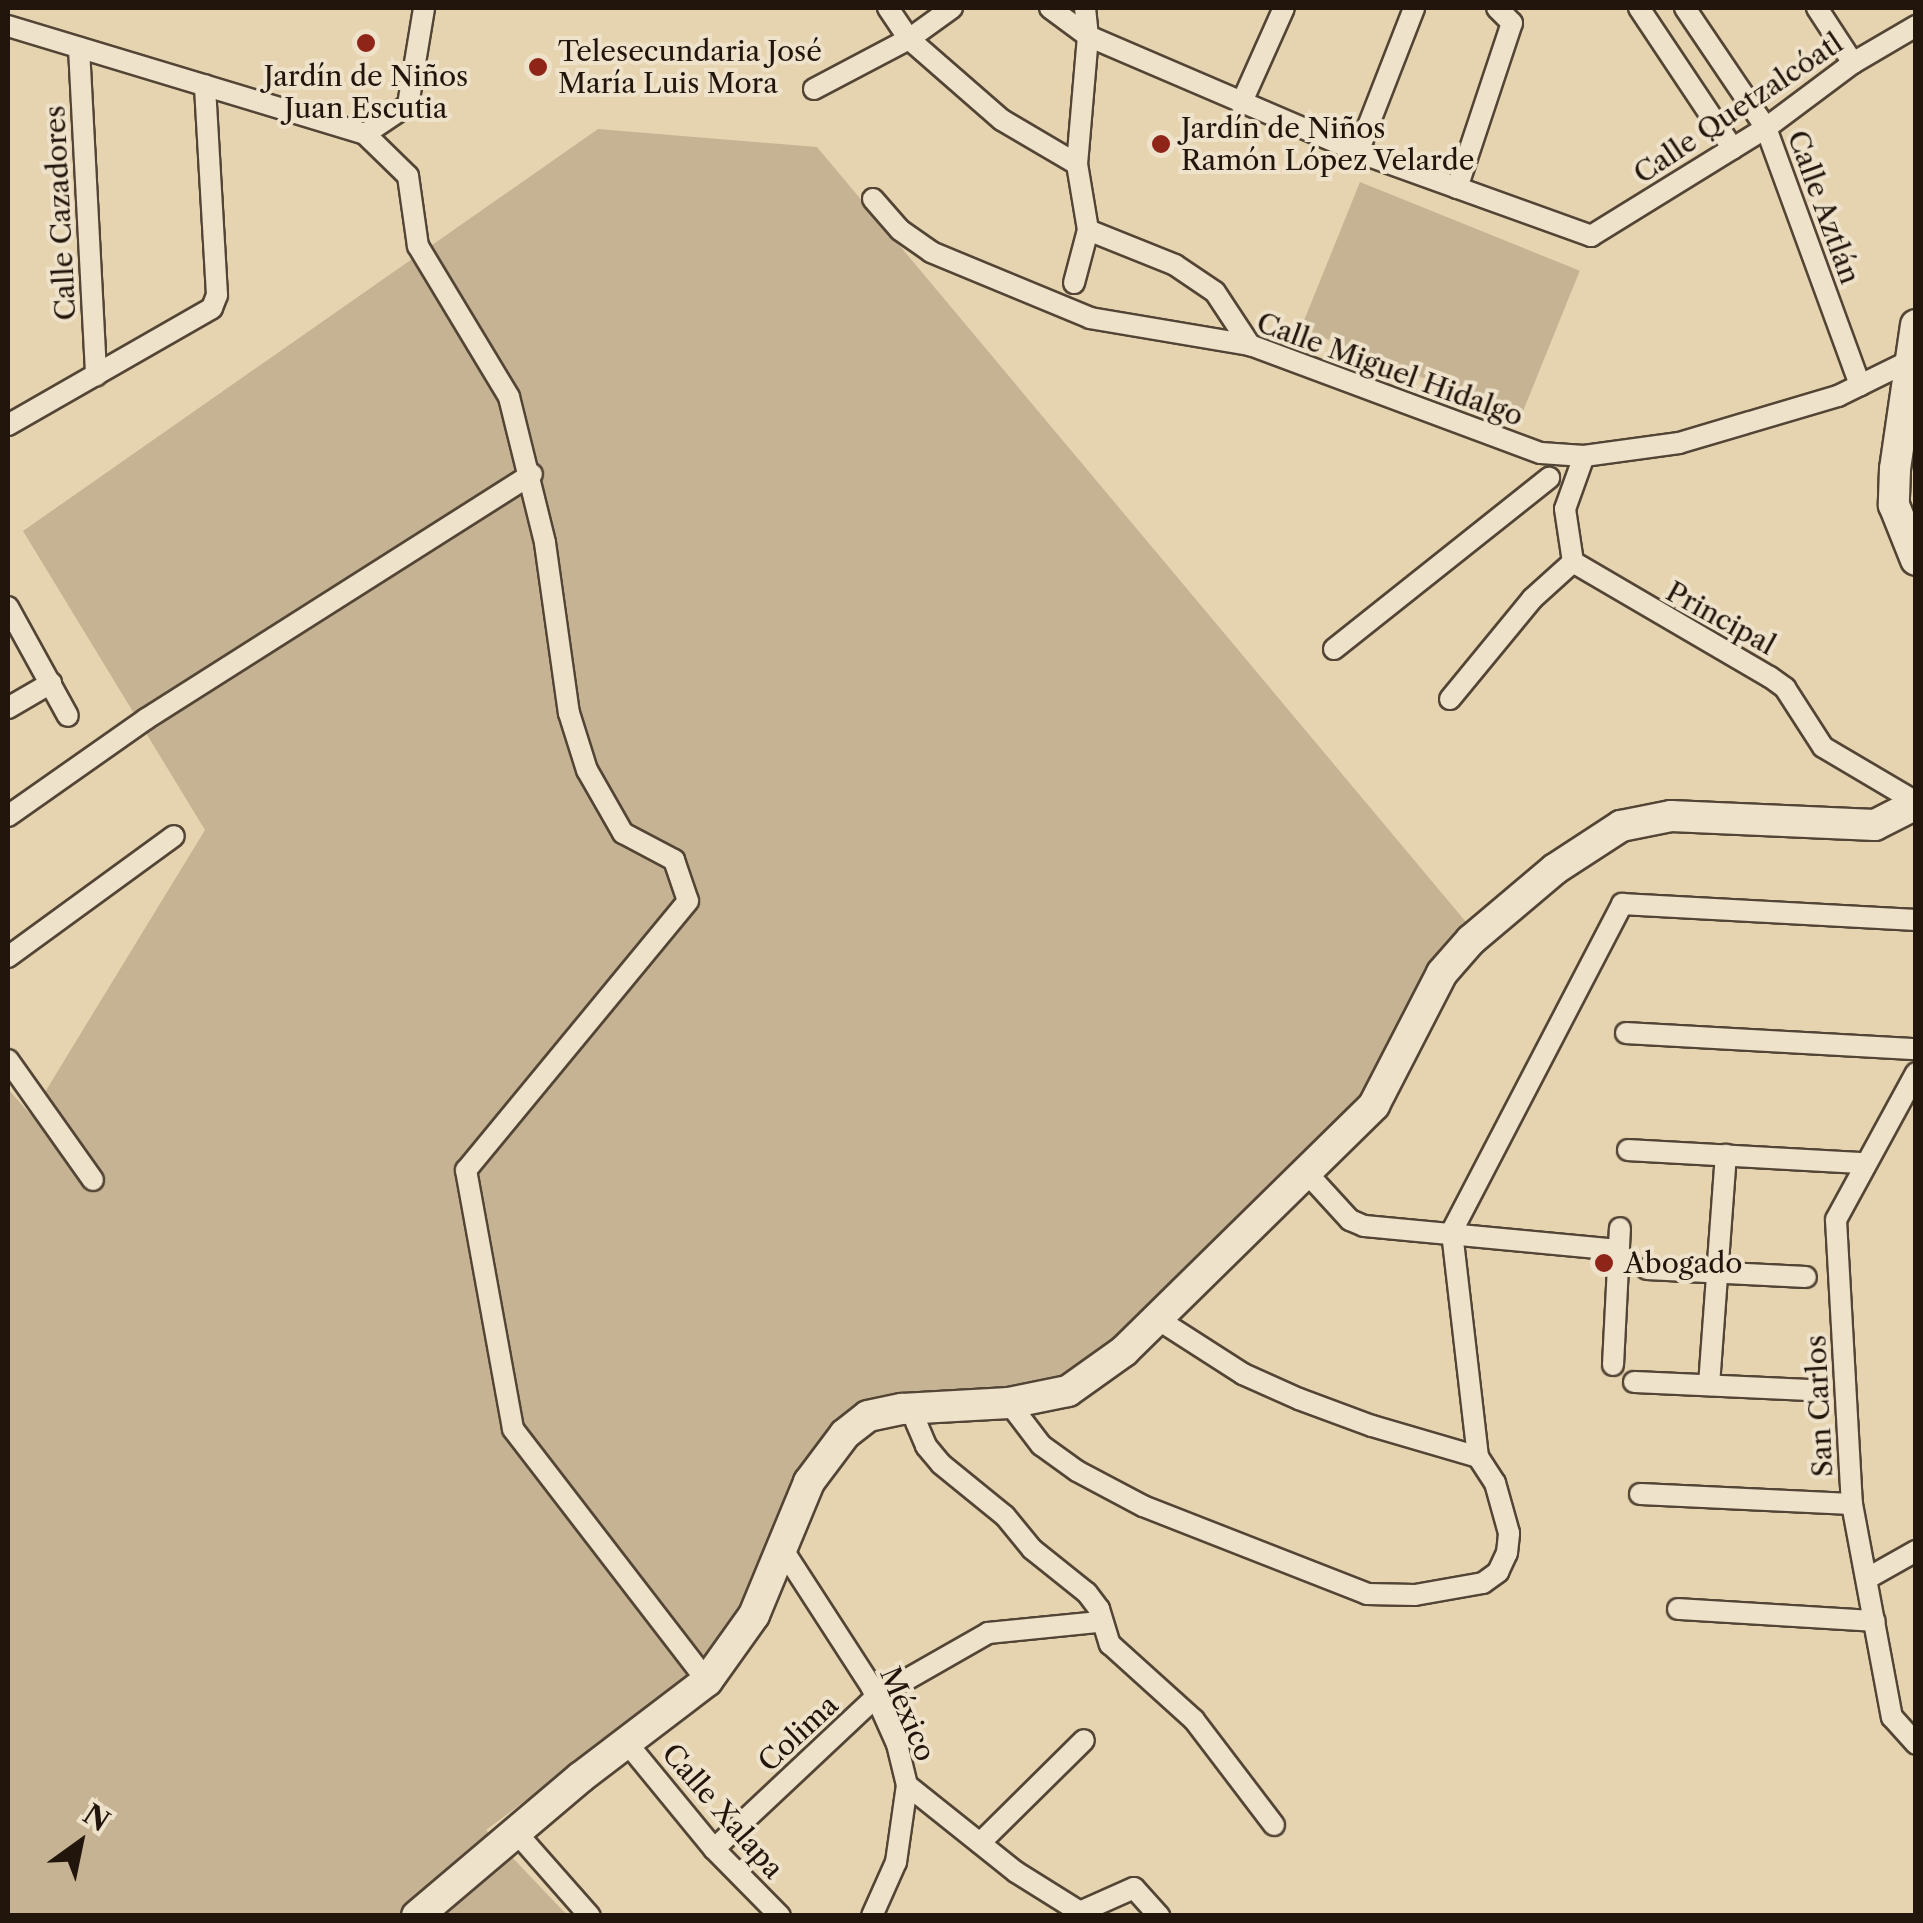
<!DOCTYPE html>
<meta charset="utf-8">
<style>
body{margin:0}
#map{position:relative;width:1923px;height:1923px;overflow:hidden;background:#e6d3af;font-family:"Libre Caslon Text",serif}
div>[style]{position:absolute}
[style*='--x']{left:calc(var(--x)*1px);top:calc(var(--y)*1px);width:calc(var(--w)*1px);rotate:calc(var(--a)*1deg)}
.green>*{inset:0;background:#c5b393;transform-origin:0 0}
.roads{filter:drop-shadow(2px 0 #534535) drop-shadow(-2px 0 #534535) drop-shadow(0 2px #534535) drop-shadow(0 -2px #534535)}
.street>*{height:20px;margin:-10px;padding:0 10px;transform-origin:10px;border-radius:10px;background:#efe2cb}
.secondary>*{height:30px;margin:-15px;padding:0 15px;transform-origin:15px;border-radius:15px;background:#efe2cb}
.dots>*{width:28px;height:28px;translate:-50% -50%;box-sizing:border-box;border:5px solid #efe2cb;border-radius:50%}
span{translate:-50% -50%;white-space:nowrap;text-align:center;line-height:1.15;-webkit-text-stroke:8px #efe2cb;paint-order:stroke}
.poi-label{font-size:28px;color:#22160c}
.left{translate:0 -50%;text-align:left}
.street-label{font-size:28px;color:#22160c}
.frame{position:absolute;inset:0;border:10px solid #22160c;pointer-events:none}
.north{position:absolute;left:30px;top:1793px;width:100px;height:100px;-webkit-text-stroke:8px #efe2cb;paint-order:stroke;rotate:33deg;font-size:28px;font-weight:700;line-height:40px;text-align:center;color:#22160c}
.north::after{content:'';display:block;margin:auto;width:35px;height:45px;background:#22160c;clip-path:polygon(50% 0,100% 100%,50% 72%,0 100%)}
</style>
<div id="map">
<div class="green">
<i style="clip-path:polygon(598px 129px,817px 147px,1471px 928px,1365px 1126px,1077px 1384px,897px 1412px,819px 1477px,711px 1663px,486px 1830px,567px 1915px,8px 1915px,8px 1089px,31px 1115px,205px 830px,23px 531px)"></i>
<i style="left:1360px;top:182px;width:237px;height:158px;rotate:22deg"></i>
</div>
<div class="roads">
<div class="street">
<i style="--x:888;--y:8;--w:37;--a:56"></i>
<i style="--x:909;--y:39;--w:123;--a:41.1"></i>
<i style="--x:1002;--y:120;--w:87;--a:30.4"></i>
<i style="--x:1050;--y:8;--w:47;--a:36.4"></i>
<i style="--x:1088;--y:36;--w:128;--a:94.9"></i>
<i style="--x:1077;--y:164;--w:67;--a:80.5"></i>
<i style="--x:1088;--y:230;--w:94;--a:21.9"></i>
<i style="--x:1175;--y:265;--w:48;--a:34"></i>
<i style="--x:1215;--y:292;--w:64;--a:56.6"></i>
<i style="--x:1085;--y:8;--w:28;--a:84"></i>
<i style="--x:1088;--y:36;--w:294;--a:23.2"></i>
<i style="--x:1358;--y:152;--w:248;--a:19.8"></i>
<i style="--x:1591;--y:236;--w:206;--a:-31.7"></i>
<i style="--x:1766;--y:128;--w:109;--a:-36.8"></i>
<i style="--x:1853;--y:63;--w:73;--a:-30.4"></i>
<i style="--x:1639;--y:8;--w:169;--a:56.3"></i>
<i style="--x:1685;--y:8;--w:145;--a:56"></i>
<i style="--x:1766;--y:128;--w:274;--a:69.9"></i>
<i style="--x:1817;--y:8;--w:66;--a:56.8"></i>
<i style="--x:8;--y:26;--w:373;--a:16.8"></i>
<i style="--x:365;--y:134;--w:52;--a:-34"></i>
<i style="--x:408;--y:105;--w:98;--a:-80.6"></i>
<i style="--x:79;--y:48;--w:328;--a:87"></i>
<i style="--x:814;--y:89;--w:107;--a:-27.8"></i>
<i style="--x:909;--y:39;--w:53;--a:-35.8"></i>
<i style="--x:1241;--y:104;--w:105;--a:-65.9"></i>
<i style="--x:365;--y:134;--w:60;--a:44.3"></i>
<i style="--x:408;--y:176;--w:71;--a:81.9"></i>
<i style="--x:418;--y:246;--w:176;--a:58.9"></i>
<i style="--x:509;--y:397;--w:150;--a:76.1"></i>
<i style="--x:545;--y:543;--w:172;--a:82"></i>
<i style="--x:569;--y:713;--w:60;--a:72.5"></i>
<i style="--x:587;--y:770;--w:73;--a:60.3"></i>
<i style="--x:623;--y:833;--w:58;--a:27.9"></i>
<i style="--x:674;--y:860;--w:43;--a:71.1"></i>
<i style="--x:688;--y:901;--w:349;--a:129.5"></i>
<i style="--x:466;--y:1170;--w:263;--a:79.7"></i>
<i style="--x:513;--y:1429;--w:318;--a:52.4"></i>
<i style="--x:1358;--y:152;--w:155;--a:-68.7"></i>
<i style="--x:1457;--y:188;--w:174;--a:-71.6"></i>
<i style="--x:1512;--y:23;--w:21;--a:-135"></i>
<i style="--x:873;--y:199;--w:41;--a:48.9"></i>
<i style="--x:900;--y:230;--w:38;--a:35"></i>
<i style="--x:931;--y:252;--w:172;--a:22.5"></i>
<i style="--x:1090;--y:318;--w:162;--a:9.6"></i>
<i style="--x:1250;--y:345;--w:310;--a:20.4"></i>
<i style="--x:1541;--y:453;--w:43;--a:4"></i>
<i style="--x:1584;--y:456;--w:96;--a:-7.8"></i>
<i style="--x:1679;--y:443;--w:166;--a:-16.5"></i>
<i style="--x:1838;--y:396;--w:79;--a:-26.2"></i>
<i style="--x:1074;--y:283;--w:55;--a:-75.2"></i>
<i style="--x:8;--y:425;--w:235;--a:-29.8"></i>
<i style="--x:212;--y:308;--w:14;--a:-69"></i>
<i style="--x:217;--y:295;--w:210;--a:-93.3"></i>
<i style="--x:1584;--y:456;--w:56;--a:109.7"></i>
<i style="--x:1565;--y:509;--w:54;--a:81.4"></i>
<i style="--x:1573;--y:562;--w:228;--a:30.3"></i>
<i style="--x:1770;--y:677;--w:19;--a:36"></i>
<i style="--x:1785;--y:688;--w:70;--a:57.2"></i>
<i style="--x:1823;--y:747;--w:108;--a:30.6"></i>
<i style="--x:8;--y:607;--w:124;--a:61.2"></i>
<i style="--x:1334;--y:649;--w:275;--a:-38.5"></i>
<i style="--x:1450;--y:699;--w:129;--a:-50.6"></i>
<i style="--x:1532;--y:599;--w:55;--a:-42.1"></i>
<i style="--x:8;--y:708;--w:50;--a:-30.2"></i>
<i style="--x:8;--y:816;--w:169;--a:-35.1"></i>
<i style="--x:146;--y:719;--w:457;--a:-32.4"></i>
<i style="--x:8;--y:957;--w:205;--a:-36.1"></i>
<i style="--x:1626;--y:1033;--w:290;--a:3.2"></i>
<i style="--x:8;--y:1060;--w:147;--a:54.7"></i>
<i style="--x:1916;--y:1073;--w:167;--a:118.6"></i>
<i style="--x:1836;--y:1220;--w:284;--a:86.8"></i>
<i style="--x:1852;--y:1504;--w:217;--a:79.4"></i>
<i style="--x:1892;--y:1717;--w:36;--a:48"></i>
<i style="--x:1628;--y:1150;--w:236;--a:3.2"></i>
<i style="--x:1306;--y:1172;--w:65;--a:47.5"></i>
<i style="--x:1350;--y:1220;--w:15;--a:23"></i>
<i style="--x:1364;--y:1226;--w:256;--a:5.4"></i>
<i style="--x:1647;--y:1269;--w:159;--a:2.9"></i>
<i style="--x:1159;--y:1320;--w:100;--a:32.7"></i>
<i style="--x:1243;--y:1374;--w:61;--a:24.1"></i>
<i style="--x:1299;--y:1399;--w:78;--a:20.3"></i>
<i style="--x:1372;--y:1426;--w:110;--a:16.3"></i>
<i style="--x:1613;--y:1365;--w:137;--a:-87.1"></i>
<i style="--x:1634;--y:1382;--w:176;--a:2.6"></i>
<i style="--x:1709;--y:1385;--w:231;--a:-85.8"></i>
<i style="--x:1009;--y:1403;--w:53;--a:52.7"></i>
<i style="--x:1041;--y:1445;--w:44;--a:35.8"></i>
<i style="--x:1077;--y:1471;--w:75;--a:27.9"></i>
<i style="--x:1143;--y:1506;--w:241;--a:21.4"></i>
<i style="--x:1367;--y:1594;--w:48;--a:1.2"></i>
<i style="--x:1415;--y:1595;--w:69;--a:-10"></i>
<i style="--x:1483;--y:1583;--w:19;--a:-36"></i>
<i style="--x:1498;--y:1572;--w:21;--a:-65"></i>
<i style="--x:1507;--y:1553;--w:20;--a:-84"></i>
<i style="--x:1509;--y:1533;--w:52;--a:-105.6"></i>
<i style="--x:1495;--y:1483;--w:31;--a:-123"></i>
<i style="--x:1478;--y:1457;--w:227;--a:-96.6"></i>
<i style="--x:1452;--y:1231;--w:369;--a:-62.5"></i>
<i style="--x:1622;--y:904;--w:294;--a:3.1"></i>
<i style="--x:918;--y:1408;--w:14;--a:98"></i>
<i style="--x:916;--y:1422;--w:26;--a:67"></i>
<i style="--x:926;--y:1446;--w:23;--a:50"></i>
<i style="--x:941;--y:1464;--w:82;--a:39.1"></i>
<i style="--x:1005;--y:1516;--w:43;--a:50.7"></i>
<i style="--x:1032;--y:1549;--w:70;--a:38.7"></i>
<i style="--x:1087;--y:1593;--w:20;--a:53"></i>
<i style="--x:1099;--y:1609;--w:37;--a:73"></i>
<i style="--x:1110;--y:1644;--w:113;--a:42.1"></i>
<i style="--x:1194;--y:1720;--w:132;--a:52.7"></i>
<i style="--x:1640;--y:1494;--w:212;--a:2.7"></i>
<i style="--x:783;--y:1550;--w:162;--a:57.1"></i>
<i style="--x:871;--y:1686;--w:64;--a:65.9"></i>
<i style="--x:897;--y:1744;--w:42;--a:76.3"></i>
<i style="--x:907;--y:1785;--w:78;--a:98.1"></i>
<i style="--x:896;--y:1862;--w:59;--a:114"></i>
<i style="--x:1868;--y:1578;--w:55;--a:-29.4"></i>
<i style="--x:1678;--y:1609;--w:197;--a:3.5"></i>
<i style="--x:627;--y:1743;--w:137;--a:50.6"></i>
<i style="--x:714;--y:1849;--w:94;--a:45.4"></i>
<i style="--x:907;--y:1785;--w:139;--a:38.6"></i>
<i style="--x:1016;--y:1872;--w:75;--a:32"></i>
<i style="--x:1080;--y:1912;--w:59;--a:-24"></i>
<i style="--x:1134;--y:1888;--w:38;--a:48"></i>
<i style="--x:515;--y:1831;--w:113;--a:48.6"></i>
<i style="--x:980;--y:1843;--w:146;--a:-44.7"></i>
<i style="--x:714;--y:1849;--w:222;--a:-43.2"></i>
<i style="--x:876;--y:1697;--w:129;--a:-29.7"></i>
<i style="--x:988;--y:1633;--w:112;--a:-5.7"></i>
</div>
<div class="secondary">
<i style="--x:1916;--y:325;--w:146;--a:98.3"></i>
<i style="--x:1895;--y:469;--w:36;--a:92"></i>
<i style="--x:1894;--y:505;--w:59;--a:68.2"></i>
<i style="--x:417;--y:1916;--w:215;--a:-40.3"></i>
<i style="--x:581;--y:1777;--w:158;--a:-37.3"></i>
<i style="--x:707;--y:1681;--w:81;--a:-54.5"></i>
<i style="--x:754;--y:1615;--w:144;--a:-67.5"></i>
<i style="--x:809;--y:1482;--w:60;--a:-53.1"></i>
<i style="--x:845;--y:1434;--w:29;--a:-38"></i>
<i style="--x:868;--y:1416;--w:35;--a:-12"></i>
<i style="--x:902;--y:1409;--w:107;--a:-3.2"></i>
<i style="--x:1009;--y:1403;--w:60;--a:-11.5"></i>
<i style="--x:1068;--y:1391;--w:69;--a:-35.5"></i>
<i style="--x:1124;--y:1351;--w:351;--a:-44.5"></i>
<i style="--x:1374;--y:1105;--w:148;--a:-62.7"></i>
<i style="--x:1442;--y:973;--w:44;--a:-48.7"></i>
<i style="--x:1471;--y:940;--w:110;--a:-40.2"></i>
<i style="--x:1555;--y:869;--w:79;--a:-33.1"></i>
<i style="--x:1621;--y:826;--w:51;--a:-11.3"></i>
<i style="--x:1671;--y:816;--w:204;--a:2.5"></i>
<i style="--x:1875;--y:825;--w:46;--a:-27.1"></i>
</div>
</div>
<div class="dots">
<i style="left:366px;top:43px;background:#8f2418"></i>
<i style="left:538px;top:67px;background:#8f2418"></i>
<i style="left:1161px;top:144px;background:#8f2418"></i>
<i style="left:1604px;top:1263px;background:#8f2418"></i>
</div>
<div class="poi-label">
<span class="left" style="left:558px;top:67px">Telesecundaria José<br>María Luis Mora</span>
<span style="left:366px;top:92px">Jardín de Niños<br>Juan Escutia</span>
<span class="left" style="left:1181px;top:144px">Jardín de Niños<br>Ramón López Velarde</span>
<span class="left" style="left:1624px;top:1263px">Abogado</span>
</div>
<div class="street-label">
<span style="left:1738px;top:108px;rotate:-34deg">Calle Quetzalcóatl</span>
<span style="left:1824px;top:207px;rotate:70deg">Calle Aztlán</span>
<span style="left:60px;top:213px;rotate:-93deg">Calle Cazadores</span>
<span style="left:1390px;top:369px;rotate:20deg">Calle Miguel Hidalgo</span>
<span style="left:1721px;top:618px;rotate:29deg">Principal</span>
<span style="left:1819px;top:1406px;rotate:-93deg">San Carlos</span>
<span style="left:908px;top:1714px;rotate:67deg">México</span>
<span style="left:798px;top:1733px;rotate:-43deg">Colima</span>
<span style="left:723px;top:1811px;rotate:49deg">Calle Xalapa</span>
</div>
<div class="frame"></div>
<div class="north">N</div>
</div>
